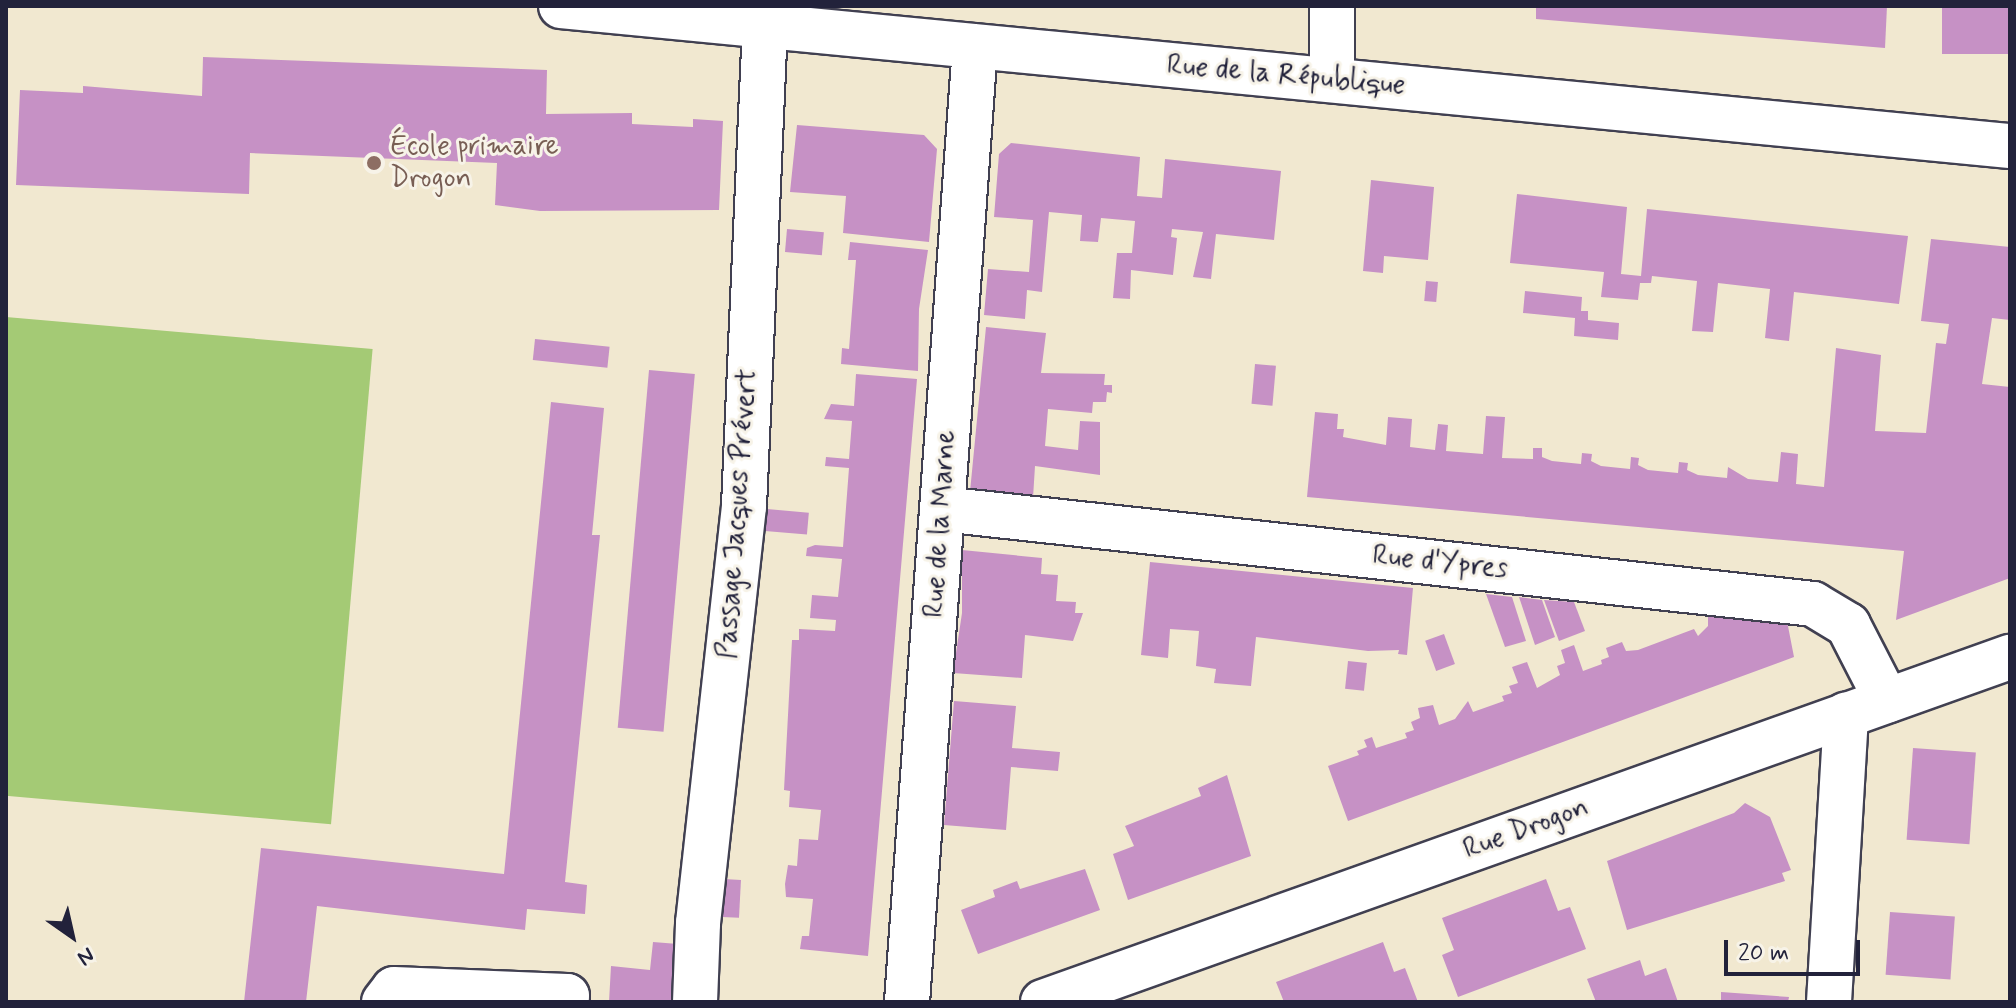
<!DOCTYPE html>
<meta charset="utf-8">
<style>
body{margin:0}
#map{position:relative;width:2016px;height:1008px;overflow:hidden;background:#f1e8d0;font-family:Mynerve,sans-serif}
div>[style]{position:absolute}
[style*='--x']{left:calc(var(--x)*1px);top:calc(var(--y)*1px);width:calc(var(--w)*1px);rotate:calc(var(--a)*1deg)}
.green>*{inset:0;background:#a4ca75;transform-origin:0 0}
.building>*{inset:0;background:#c691c5;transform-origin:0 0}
.roads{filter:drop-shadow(2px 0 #414051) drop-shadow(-2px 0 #414051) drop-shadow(0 2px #414051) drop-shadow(0 -2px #414051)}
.minor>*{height:44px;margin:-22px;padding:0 22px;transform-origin:22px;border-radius:22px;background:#fff}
.dots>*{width:22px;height:22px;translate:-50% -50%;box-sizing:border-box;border:4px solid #f7f3e8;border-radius:50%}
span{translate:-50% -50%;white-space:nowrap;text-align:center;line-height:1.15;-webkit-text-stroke:6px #f7f3e8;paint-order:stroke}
.street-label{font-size:28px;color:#22223b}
.education-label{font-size:28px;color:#785e54}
.left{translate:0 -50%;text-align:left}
.frame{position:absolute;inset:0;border:8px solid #22223b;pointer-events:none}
.north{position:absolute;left:32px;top:896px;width:80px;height:80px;-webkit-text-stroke:6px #f7f3e8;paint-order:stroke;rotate:146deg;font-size:22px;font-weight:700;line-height:32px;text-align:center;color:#22223b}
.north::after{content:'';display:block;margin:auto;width:28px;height:36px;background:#22223b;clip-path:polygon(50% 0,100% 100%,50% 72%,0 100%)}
.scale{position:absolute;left:1724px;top:940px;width:136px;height:36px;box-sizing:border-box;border:4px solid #22223b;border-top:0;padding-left:10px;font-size:24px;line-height:28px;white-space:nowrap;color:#22223b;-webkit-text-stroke:6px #f7f3e8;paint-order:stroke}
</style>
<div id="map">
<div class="green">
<i style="left:6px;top:317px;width:368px;height:477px;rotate:5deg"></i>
</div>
<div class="building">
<i style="clip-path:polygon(1536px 6px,1887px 6px,1885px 48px,1536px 19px)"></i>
<i style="left:1942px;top:6px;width:68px;height:48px"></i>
<i style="clip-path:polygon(203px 57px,547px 70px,546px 114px,632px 113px,632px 124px,693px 127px,693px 119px,723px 121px,719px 210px,540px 211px,495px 205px,497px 163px,250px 153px,249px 194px,16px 185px,20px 90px,83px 93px,83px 86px,202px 96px)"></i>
<i style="clip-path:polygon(797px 125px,924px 135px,937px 149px,929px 242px,843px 233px,846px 196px,790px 192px)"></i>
<i style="clip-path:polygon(1011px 143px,1140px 157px,1137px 196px,1162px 198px,1165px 159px,1281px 171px,1274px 240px,1216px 234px,1211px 279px,1193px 277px,1203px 232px,1172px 229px,1171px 237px,1177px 238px,1173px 275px,1131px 270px,1130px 299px,1113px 298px,1117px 253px,1132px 253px,1135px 221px,1101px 218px,1098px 242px,1080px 241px,1082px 215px,1049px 212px,1042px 292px,1027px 290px,1025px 319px,984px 315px,988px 269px,1029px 272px,1033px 220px,994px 217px,999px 154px)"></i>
<i style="clip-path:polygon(1371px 180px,1434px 187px,1428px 260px,1384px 256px,1383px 273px,1363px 271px)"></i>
<i style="clip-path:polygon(1517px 194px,1627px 207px,1621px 274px,1641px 276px,1647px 209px,1908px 236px,1899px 304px,1794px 292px,1789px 341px,1765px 338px,1770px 289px,1718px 283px,1713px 332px,1692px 331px,1697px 281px,1652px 276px,1651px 283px,1640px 283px,1638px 300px,1601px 297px,1604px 272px,1510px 263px)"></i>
<i style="left:787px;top:229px;width:37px;height:23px;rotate:5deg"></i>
<i style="clip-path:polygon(1931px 239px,2010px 247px,2010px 320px,1992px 318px,1982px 384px,2010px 387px,2010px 578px,1896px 620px,1904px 551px,1307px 497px,1315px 412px,1338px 414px,1337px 429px,1344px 429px,1343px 437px,1386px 445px,1388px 417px,1412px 419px,1410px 447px,1435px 450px,1438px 424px,1448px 425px,1446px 451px,1483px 454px,1486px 416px,1505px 417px,1502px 458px,1533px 459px,1533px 448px,1542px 448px,1542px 457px,1552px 461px,1581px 464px,1582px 453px,1592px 454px,1591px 461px,1601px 466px,1630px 469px,1631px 457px,1639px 458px,1638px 465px,1648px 470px,1678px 473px,1679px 462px,1688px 463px,1687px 470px,1698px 475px,1727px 478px,1728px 467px,1748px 479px,1778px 482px,1781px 452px,1798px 454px,1796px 484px,1824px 487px,1836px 348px,1881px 355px,1875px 431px,1926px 433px,1936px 343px,1946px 344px,1949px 324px,1921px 321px)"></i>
<i style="clip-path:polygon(850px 242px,928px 250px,919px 309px,918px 371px,841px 364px,842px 348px,849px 349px,856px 260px,848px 260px)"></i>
<i style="left:1426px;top:281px;width:12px;height:20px;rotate:5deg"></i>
<i style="clip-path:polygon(1525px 291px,1582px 297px,1581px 311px,1588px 311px,1588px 320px,1619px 323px,1618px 340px,1574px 336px,1575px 318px,1523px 313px)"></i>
<i style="clip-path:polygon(986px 327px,1046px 333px,1041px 373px,1105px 374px,1104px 385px,1112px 385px,1112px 393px,1107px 392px,1106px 402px,1093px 402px,1092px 413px,1048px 409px,1045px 446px,1078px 450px,1080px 421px,1100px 422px,1100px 475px,1035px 466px,1033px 498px,969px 502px)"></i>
<i style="left:535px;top:339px;width:75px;height:21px;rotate:6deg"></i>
<i style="left:1255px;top:364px;width:21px;height:40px;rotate:5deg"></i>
<i style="left:649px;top:370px;width:46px;height:359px;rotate:5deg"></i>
<i style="clip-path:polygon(856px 374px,917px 379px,868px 956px,800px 949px,802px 936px,809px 936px,813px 899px,786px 897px,785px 884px,788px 865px,797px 866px,799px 839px,818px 840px,821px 810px,789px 807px,790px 791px,784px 790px,792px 640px,799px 640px,799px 629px,835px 631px,836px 620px,810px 618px,812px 595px,838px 597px,842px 559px,806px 556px,807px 548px,815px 545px,843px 547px,849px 468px,825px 466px,826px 457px,849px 459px,852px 421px,824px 419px,831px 404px,854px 406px)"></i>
<i style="clip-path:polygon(551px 402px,604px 408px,592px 535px,600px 535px,565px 882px,587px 885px,585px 914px,527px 909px,525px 930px,317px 906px,306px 1002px,244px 1002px,261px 848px,504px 874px)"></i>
<i style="left:767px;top:509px;width:42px;height:22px;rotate:5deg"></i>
<i style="clip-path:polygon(962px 550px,1042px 558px,1041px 574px,1058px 575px,1056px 601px,1076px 602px,1075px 613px,1083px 613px,1073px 641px,1025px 635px,1022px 678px,953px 673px,962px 613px)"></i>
<i style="clip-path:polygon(1150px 562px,1413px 588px,1407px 655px,1398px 654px,1399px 650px,1368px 651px,1256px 637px,1251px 686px,1214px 683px,1216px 669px,1196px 666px,1199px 631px,1170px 629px,1168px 658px,1141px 655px)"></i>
<i style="clip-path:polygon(1486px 594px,1512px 597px,1526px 641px,1505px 647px)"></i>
<i style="clip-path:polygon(1519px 597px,1542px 600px,1555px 637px,1535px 645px)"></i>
<i style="clip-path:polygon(1544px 600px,1574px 602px,1585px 631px,1559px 641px)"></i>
<i style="clip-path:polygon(1708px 614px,1787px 621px,1794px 657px,1348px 821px,1328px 766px,1359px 755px,1357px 751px,1367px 747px,1364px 740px,1372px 737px,1376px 748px,1407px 738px,1405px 733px,1414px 730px,1411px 722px,1420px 718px,1418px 708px,1433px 705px,1439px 725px,1455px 719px,1468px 701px,1473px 712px,1504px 701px,1502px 696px,1512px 693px,1509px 686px,1518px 683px,1512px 667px,1527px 662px,1537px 688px,1560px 675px,1557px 666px,1565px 663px,1561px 650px,1574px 645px,1583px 671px,1602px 664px,1601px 660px,1609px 657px,1606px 648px,1622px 642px,1626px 651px,1638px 650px,1694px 629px,1698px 636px,1708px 626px)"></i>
<i style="left:1444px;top:634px;width:32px;height:20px;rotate:70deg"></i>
<i style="left:1348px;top:661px;width:19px;height:28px;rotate:6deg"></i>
<i style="clip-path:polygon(954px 701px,1016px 706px,1012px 748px,1060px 752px,1058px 771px,1011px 767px,1006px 830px,944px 825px)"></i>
<i style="left:1913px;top:748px;width:63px;height:92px;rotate:4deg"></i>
<i style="clip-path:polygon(1227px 775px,1251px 856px,1128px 900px,1113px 854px,1134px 846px,1125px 826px,1201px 796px,1198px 788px)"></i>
<i style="clip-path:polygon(1745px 803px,1770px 817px,1791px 870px,1782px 873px,1785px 881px,1627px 930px,1607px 861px,1734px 813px)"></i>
<i style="clip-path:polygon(1085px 869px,1100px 910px,978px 954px,961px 910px,995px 897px,993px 890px,1017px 881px,1020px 889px)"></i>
<i style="left:724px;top:879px;width:17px;height:38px;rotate:3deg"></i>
<i style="clip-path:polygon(1546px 879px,1558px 911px,1570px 907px,1586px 949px,1458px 997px,1442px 955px,1454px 950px,1442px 918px)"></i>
<i style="left:1890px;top:912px;width:65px;height:63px;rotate:4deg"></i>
<i style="clip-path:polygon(653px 942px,678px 944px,673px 1002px,609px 1002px,611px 966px,650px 970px)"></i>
<i style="clip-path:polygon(1383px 942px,1394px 972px,1405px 968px,1418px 1002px,1284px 1002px,1276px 982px)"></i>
<i style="clip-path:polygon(1640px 960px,1645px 976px,1666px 968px,1678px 1002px,1596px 1002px,1587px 979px)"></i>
<i style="clip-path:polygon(1721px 992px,1789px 997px,1788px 1002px,1721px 1002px)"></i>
</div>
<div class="roads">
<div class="minor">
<i style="--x:561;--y:6;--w:1456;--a:5.52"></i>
<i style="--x:1332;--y:80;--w:74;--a:-90"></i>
<i style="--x:942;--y:509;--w:876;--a:6.22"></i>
<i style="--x:1813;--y:604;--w:41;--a:31"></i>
<i style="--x:1848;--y:625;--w:85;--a:62.8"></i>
<i style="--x:384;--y:1002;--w:16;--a:-52"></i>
<i style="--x:394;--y:989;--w:173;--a:2.3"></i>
<i style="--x:567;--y:996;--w:6;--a:99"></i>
<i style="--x:695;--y:1002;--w:79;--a:-87.8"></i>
<i style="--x:698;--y:923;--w:420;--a:-83.7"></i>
<i style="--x:744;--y:506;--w:480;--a:-87.5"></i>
<i style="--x:907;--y:1002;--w:958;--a:-85.93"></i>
<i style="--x:1043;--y:1002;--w:1027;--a:-19.64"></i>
<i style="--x:1829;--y:1002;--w:288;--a:-86.6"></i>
</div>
</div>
<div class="dots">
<i style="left:374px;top:163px;background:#8d6e63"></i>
</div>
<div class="street-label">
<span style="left:1286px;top:76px;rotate:5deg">Rue de la République</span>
<span style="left:738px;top:514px;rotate:-86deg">Passage Jacques Prévert</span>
<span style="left:941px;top:524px;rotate:-86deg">Rue de la Marne</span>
<span style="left:1440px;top:563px;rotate:6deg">Rue d'Ypres</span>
<span style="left:1526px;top:829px;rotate:-20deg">Rue Drogon</span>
</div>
<div class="education-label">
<span class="left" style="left:390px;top:163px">École primaire<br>Drogon</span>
</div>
<div class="frame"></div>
<div class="north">N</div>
<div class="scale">20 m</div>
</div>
